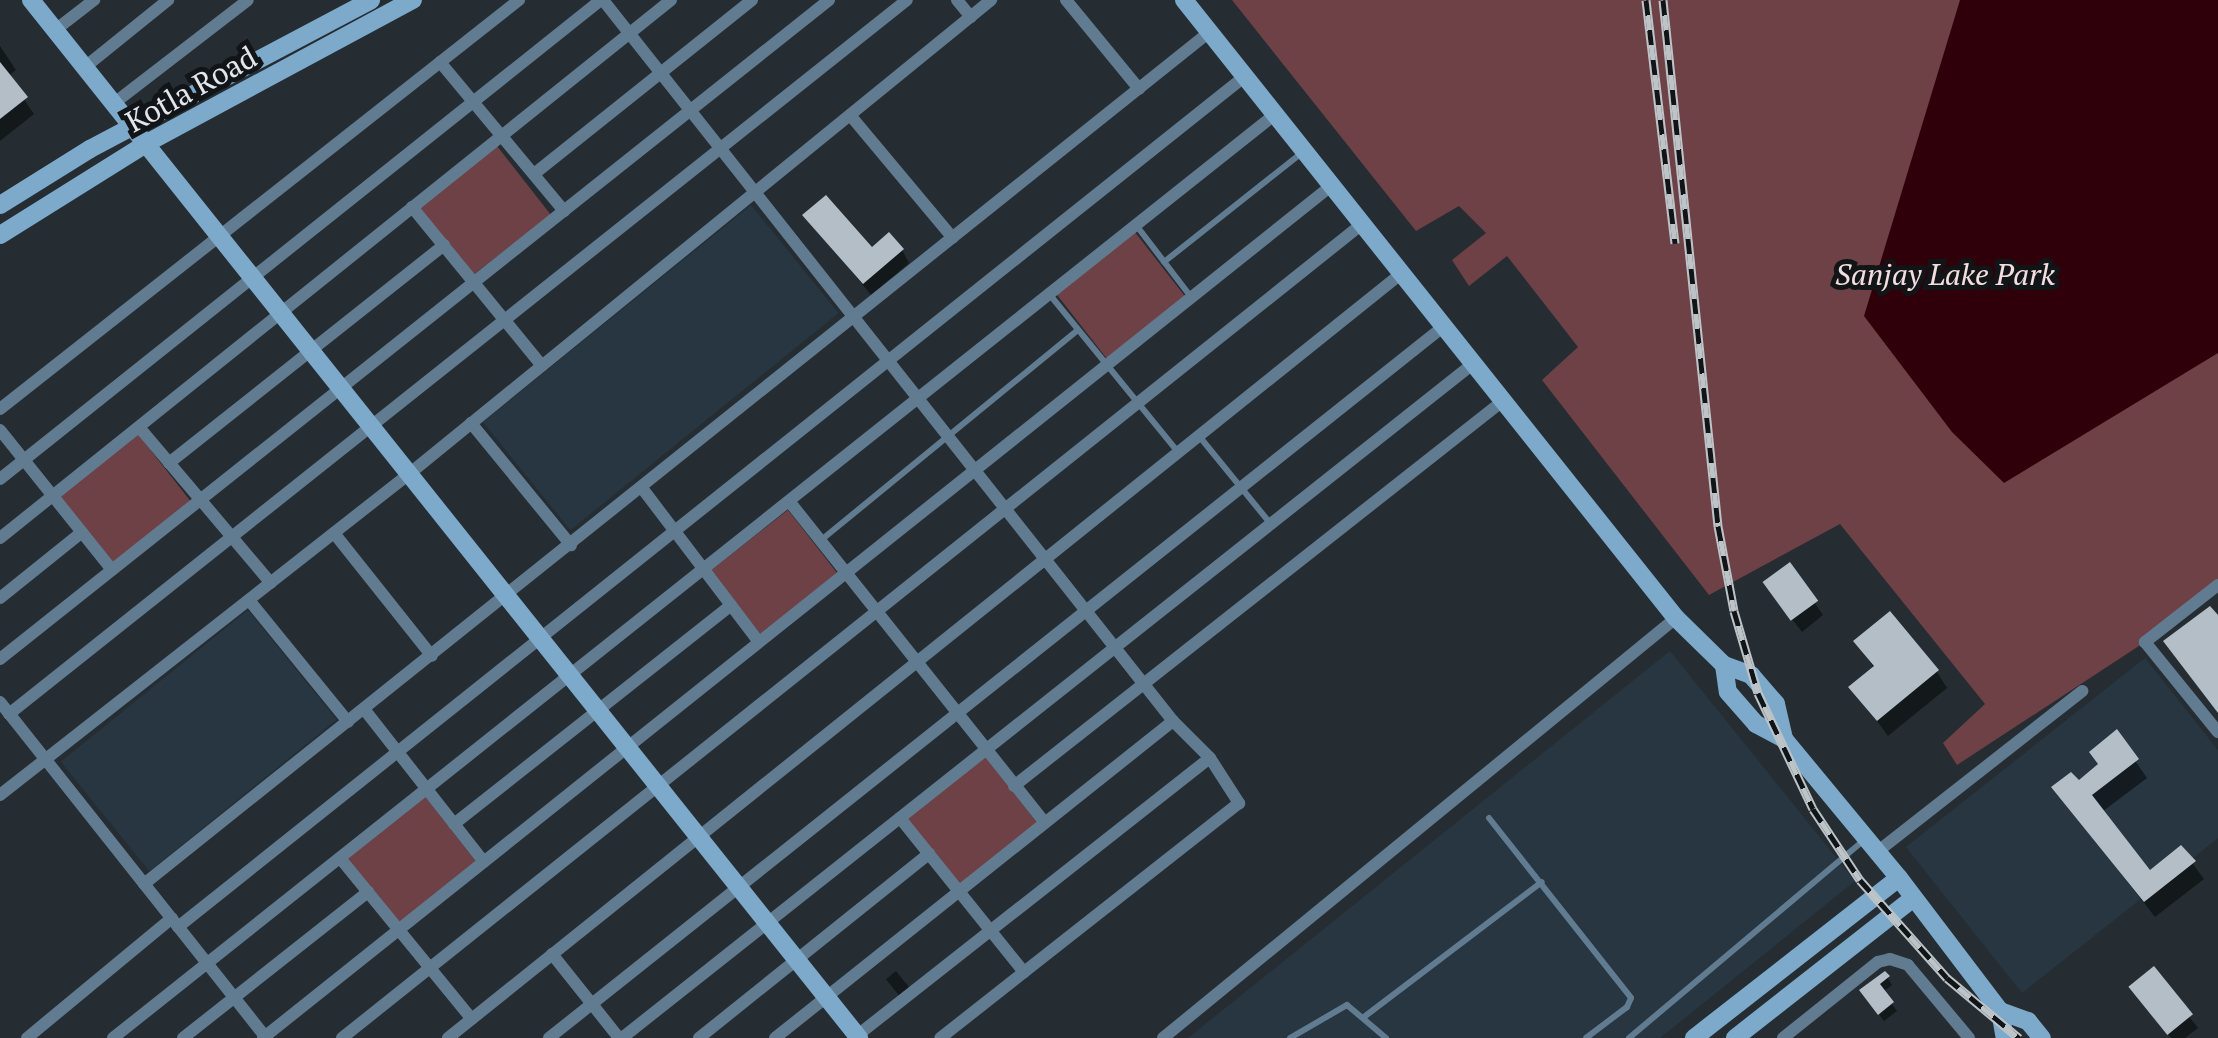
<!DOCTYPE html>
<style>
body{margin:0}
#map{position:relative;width:2218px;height:1038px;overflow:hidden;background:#252d33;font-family:"PT Serif",serif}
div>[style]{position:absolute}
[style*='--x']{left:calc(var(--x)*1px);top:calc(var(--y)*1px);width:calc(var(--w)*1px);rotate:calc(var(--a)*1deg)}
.built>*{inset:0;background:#273640;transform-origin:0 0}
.green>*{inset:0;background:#6e4146;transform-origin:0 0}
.water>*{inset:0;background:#30000a}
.shadow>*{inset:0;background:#0007;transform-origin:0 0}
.building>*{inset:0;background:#b4bec6;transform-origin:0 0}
.lane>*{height:6px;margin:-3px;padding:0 3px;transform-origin:3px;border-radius:3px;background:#617c91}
.street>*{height:12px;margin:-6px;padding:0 6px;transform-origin:6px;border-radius:6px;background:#617c91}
.secondary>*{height:18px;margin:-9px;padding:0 9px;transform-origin:9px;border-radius:9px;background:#7daacb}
.rail>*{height:9px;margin-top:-4.5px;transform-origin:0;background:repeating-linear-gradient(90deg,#111518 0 15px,#bdc4c8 0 30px);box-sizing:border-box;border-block:2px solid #bdc4c8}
span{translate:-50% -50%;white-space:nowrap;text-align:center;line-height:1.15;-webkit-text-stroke:10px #111518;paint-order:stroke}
.street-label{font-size:30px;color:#e1e7eb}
.park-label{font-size:30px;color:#f4ddde;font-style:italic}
</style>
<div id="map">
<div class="built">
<i style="left:751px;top:205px;width:139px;height:345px;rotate:51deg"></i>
<i style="left:248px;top:610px;width:141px;height:241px;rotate:51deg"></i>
<i style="clip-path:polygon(1670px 651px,1855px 881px,1660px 1038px,1188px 1038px)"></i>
<i style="clip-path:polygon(2145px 658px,2218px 750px,2218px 838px,2022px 993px,1906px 847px)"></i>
</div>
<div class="green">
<i style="clip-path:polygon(1232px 0,2218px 0,2218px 587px,2145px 642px,1957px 765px,1943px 743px,1985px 704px,1840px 524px,1709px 595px,1542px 380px,1578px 347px,1507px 256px,1469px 286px,1452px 260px,1486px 233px,1459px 206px,1416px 231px)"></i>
<i style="left:497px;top:146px;width:87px;height:100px;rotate:52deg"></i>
<i style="left:1134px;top:231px;width:85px;height:100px;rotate:52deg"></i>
<i style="left:138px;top:434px;width:86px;height:100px;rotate:52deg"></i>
<i style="left:788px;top:510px;width:83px;height:98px;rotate:52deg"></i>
<i style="left:985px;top:756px;width:87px;height:100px;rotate:52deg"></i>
<i style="left:424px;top:795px;width:87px;height:99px;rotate:52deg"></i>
</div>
<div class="water">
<i style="clip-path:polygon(1960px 0,2218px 0,2218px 353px,2004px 483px,1952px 432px,1864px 316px)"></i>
</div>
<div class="shadow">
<i style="clip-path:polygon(0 46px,16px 70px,8px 76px,34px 114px,0 141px)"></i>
<i style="clip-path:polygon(806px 215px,871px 251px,902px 250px,909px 263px,871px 295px)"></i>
<i style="clip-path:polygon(1789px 566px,1823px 615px,1802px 632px,1774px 596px)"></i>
<i style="clip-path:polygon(1857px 642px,1937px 672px,1947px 688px,1888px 736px,1852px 687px,1874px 668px)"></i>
<i style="clip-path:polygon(2116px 733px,2147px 778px,2102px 812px,2149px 873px,2181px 848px,2204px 879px,2155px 917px,2054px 788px,2079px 783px,2099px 766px)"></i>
<i style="clip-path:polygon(2153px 970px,2198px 1028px,2185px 1038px,2171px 1038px,2131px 987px)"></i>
<i style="left:896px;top:971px;width:26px;height:13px;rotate:51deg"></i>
<i style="clip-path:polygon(1885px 974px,1892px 985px,1883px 992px,1897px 1011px,1884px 1021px,1867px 998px)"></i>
</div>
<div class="building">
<i style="clip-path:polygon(0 62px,28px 97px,0 119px)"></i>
<i style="clip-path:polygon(826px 195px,872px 247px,889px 232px,904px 249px,863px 284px,802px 215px)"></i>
<i style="left:1790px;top:562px;width:48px;height:34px;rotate:54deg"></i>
<i style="clip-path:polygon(2210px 606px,2218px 615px,2218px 713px,2163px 641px)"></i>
<i style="clip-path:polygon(1890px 611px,1939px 670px,1877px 721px,1848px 687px,1874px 666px,1853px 641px)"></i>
<i style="clip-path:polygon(2117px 729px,2139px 759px,2092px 795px,2150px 870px,2181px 845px,2196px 861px,2144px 902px,2051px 787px,2071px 772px,2079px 780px,2098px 764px,2089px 752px)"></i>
<i style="left:2154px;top:966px;width:62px;height:33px;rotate:51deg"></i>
<i style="clip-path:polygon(1885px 971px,1890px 976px,1880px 984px,1894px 1002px,1878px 1015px,1859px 990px)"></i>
</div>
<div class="lane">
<i style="--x:1136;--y:225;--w:91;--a:52.6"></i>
<i style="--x:1164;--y:262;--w:177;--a:-38.4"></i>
<i style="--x:1050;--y:295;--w:203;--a:50.8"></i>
<i style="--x:1199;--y:436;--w:112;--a:50.8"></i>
<i style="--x:820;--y:541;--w:333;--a:-39.3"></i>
<i style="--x:1489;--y:818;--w:229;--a:51.7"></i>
<i style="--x:1631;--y:998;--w:10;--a:114"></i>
<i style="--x:1627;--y:1007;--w:51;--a:142.9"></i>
<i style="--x:1364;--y:1017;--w:223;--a:-37.2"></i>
<i style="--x:1290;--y:1038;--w:66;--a:-30.1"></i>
<i style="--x:1347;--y:1005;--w:51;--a:40.2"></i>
<i style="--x:1629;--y:1038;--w:307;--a:-40.1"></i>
</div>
<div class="street">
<i style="--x:603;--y:0;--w:919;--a:51.67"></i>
<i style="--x:1173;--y:721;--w:52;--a:45"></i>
<i style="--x:1210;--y:758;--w:54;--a:57.2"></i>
<i style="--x:1239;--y:803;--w:380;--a:141.8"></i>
<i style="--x:957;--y:0;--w:22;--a:51"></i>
<i style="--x:1066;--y:0;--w:115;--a:50.6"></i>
<i style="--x:54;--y:31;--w:51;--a:-37.8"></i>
<i style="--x:440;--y:62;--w:194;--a:50.2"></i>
<i style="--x:85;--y:67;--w:107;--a:-38.9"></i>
<i style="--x:113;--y:104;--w:170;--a:-37.6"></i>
<i style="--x:850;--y:115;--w:160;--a:50.1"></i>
<i style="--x:534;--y:174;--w:279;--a:-38.6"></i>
<i style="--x:412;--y:207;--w:205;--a:50.7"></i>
<i style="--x:0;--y:409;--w:661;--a:-38.24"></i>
<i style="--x:471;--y:423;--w:158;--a:50.7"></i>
<i style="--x:139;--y:427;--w:204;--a:49.8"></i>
<i style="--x:0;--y:430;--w:179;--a:51.3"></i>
<i style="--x:169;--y:463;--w:351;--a:-38.4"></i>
<i style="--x:0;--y:479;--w:769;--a:-38.56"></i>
<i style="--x:642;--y:488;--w:193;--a:52.8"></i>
<i style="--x:789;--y:501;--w:411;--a:51.5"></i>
<i style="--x:334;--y:533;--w:157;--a:51.5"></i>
<i style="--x:0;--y:538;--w:860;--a:-38.72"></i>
<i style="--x:2218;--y:585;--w:93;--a:142"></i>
<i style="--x:2145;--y:642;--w:116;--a:51"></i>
<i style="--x:0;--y:598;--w:105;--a:-38.8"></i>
<i style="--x:249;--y:600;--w:157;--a:50.9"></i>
<i style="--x:0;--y:659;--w:1059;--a:-38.48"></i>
<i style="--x:0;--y:702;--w:429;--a:51.6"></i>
<i style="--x:364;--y:709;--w:194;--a:51.9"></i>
<i style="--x:9;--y:714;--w:1147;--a:-38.49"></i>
<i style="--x:1014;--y:786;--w:624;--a:-38.23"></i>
<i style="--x:0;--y:795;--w:520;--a:-38.13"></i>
<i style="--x:409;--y:474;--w:751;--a:-39.16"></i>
<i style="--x:900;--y:818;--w:198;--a:51.2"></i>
<i style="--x:454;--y:824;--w:353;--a:-38.3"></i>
<i style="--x:1877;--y:852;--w:261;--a:-38.1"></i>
<i style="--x:340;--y:858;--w:208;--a:50.7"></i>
<i style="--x:144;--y:884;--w:1362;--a:-38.65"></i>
<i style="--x:178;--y:927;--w:1363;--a:-38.57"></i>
<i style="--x:552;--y:954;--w:107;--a:51.4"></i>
<i style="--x:27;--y:1038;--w:188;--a:-39.6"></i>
<i style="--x:113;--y:1038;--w:1483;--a:-38.48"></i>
<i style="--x:183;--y:1038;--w:236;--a:-38.3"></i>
<i style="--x:263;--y:1038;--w:1366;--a:-38.58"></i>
<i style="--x:342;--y:1038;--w:1305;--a:-38.59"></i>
<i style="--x:448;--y:1038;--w:1223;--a:-38.73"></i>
<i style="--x:549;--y:1038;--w:1144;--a:-38.5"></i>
<i style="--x:622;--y:1038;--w:1087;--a:-38.39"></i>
<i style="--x:699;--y:1038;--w:295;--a:-38.7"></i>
<i style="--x:775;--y:1038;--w:509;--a:-38.54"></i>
<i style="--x:854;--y:1038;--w:453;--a:-38.2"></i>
<i style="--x:1163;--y:1038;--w:663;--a:-39.31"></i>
<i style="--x:1783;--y:1038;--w:122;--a:-38.7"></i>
<i style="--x:1878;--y:962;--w:12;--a:-14"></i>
<i style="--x:1890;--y:959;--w:19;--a:18"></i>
<i style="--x:1908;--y:965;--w:95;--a:50.1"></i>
</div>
<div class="secondary">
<i style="--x:31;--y:0;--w:1328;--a:51.42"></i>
<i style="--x:1184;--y:0;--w:790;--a:51.48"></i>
<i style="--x:1676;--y:618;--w:67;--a:44.4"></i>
<i style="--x:1724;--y:665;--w:29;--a:20"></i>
<i style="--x:1751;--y:675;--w:38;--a:49"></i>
<i style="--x:1776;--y:704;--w:36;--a:77"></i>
<i style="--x:0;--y:205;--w:106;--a:-31.9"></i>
<i style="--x:90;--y:149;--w:318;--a:-27.9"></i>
<i style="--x:0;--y:235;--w:173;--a:-32"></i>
<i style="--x:147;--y:143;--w:302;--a:-28.3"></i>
<i style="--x:1724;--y:665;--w:27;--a:82"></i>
<i style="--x:1728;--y:692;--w:43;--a:48.8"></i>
<i style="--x:1756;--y:724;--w:32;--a:28"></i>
<i style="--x:1784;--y:739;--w:180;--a:50.4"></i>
<i style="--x:1899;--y:878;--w:167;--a:52.8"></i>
<i style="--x:2000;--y:1011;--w:27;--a:80"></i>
<i style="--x:2000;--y:1011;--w:30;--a:20"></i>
<i style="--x:2028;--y:1021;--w:22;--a:51"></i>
<i style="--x:1694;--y:1038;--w:260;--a:-38"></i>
<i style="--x:1735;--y:1038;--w:225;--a:-38.1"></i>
</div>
<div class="rail">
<i style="--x:1646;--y:0;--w:245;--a:83.2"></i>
<i style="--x:1663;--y:0;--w:529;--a:84.03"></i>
<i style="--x:1718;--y:526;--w:86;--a:79.3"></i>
<i style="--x:1734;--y:611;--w:85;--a:73.7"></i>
<i style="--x:1758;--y:693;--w:128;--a:64.6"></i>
<i style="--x:1813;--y:809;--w:85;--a:56.5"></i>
<i style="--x:1860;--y:880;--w:131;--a:48.4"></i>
<i style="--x:1947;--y:978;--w:94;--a:39.8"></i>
</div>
<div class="street-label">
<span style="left:191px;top:89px;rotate:-29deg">Kotla Road</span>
</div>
<div class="park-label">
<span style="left:1945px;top:274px">Sanjay Lake Park</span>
</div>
</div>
